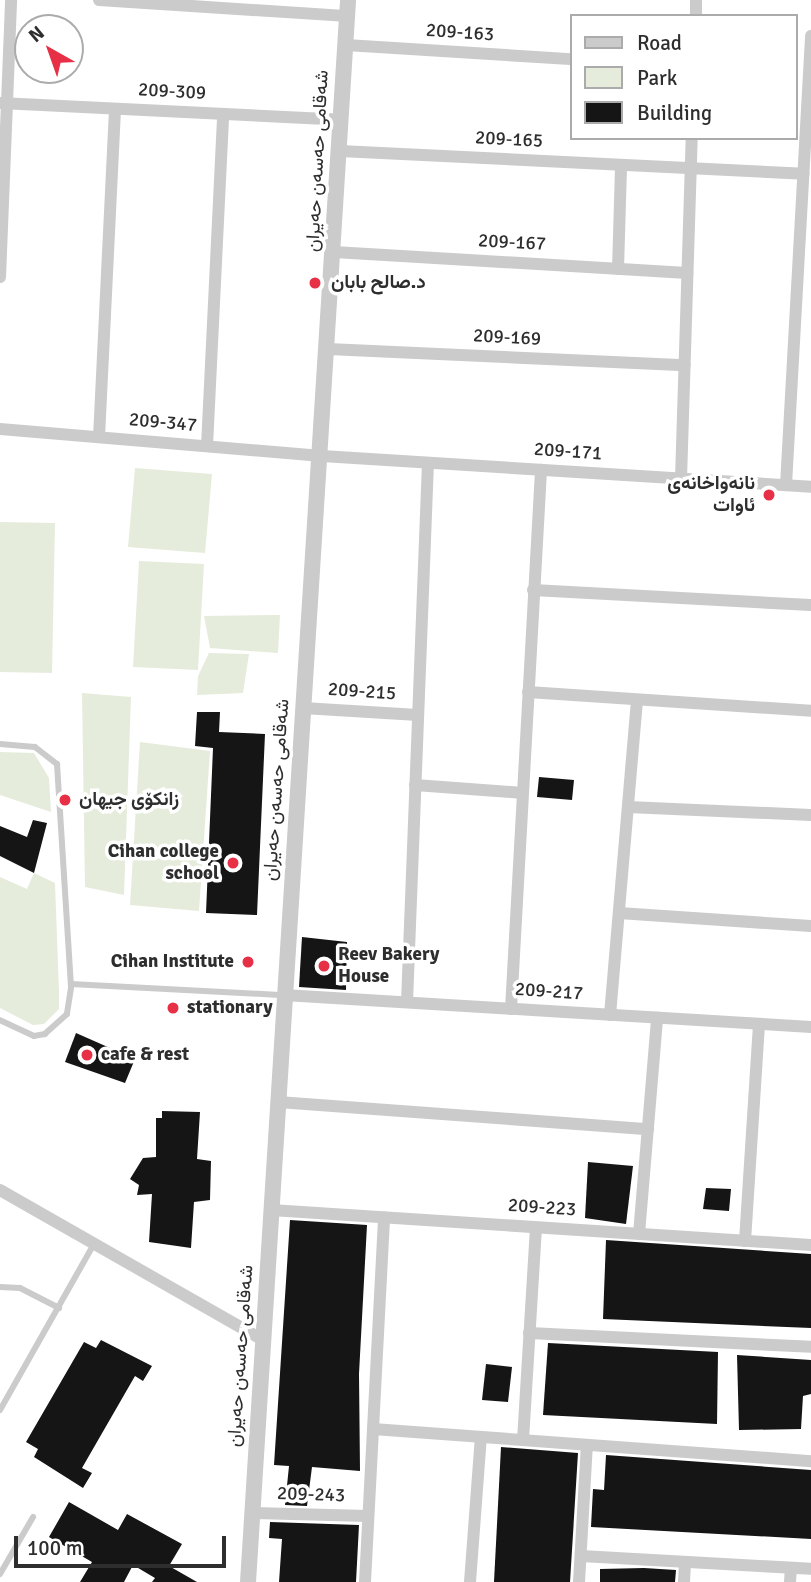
<!DOCTYPE html>
<html>
<head>
<meta charset="utf-8">
<style>
	body { margin:0 }
	#map { position:relative; width:811px; height:1582px; overflow:hidden; background:#fff; font-family:Signika,Vazirmatn,sans-serif }
	div>[style] { position:absolute }
	[style*='--x'] { left:calc(var(--x)*1px); top:calc(var(--y)*1px); width:calc(var(--w)*1px); rotate:calc(var(--a)*1deg) }
	.green>* { inset:0; background:#e5ecdc }
	.building>* { inset:0; background:#151515 }
	.service>* { height:6px; margin:-3px; padding:0 3px; transform-origin:3px; border-radius:3px; background:#cbcbcb }
	.minor>* { height:12px; margin:-6px; padding:0 6px; transform-origin:6px; border-radius:6px; background:#cbcbcb }
	.tertiary>* { height:16px; margin:-8px; padding:0 8px; transform-origin:8px; border-radius:8px; background:#cbcbcb }
	.dots>* { width:19px; height:19px; translate:-50% -50%; box-sizing:border-box; border:4px solid #fff; border-radius:50% }
	span { translate:-50% -50%; white-space:nowrap; text-align:center; line-height:1.15; -webkit-text-stroke:7px #fff; paint-order:stroke }
	.street-label { font-size:19px; color:#2e2e2e }
	.poi-label { font-size:19px; color:#2e2e2e; font-weight:700 }
	.left { translate:0 -50%; text-align:left }
	.right { translate:-100% -50%; text-align:right }
	.legend { position:absolute; left:570px; top:14px; width:228px; height:126px; box-sizing:border-box; background:#fff; border:2px solid #ababab; margin:0; padding:9px 12px; list-style:none; font-size:21px; color:#2e2e2e }
	.legend li { display:flex; align-items:center; gap:14px; height:35px }
	.legend b { width:35px; border:2px solid #ababab }
	.north { position:absolute; left:14px; top:14px; width:70px; height:70px; box-sizing:border-box; background:#fff; border:2px solid #ababab; border-radius:50%; rotate:320deg; font-size:19px; font-weight:700; line-height:28px; text-align:center; color:#2e2e2e }
	.north::after { content:''; display:block; margin:auto; width:24px; height:32px; background:#e72f45; clip-path:polygon(50% 0,100% 100%,50% 72%,0 100%) }
	.scale { position:absolute; left:14px; top:1536px; width:212px; height:32px; box-sizing:border-box; border:4px solid #2e2e2e; border-top:0; padding-left:9px; font-size:21px; line-height:24px; white-space:nowrap; color:#2e2e2e; -webkit-text-stroke:5px #fff; paint-order:stroke }
</style>
</head>
<body>
<div id="map">
	<div class="green">
		<div style="clip-path:polygon(135px 468px,212px 474px,205px 553px,128px 547px)"></div>
		<div style="clip-path:polygon(0 522px,55px 523px,52px 673px,0 672px)"></div>
		<div style="clip-path:polygon(139px 561px,204px 564px,198px 670px,133px 667px)"></div>
		<div style="clip-path:polygon(280px 615px,278px 653px,210px 648px,204px 616px)"></div>
		<div style="clip-path:polygon(209px 653px,249px 654px,243px 693px,197px 695px,198px 676px)"></div>
		<div style="clip-path:polygon(82px 693px,131px 697px,124px 895px,85px 887px)"></div>
		<div style="clip-path:polygon(140px 742px,210px 751px,199px 911px,130px 905px)"></div>
		<div style="clip-path:polygon(0 752px,34px 753px,49px 778px,51px 812px,0 795px)"></div>
		<div style="clip-path:polygon(34px 873px,55px 883px,59px 992px,59px 1009px,44px 1024px,33px 1025px,0 1008px,0 877px,27px 889px)"></div>
	</div>
	<div class="building">
		<div style="clip-path:polygon(197px 712px,220px 712px,219px 732px,265px 734px,257px 915px,206px 913px,213px 748px,195px 746px)"></div>
		<div style="clip-path:polygon(539px 777px,574px 780px,572px 800px,537px 797px)"></div>
		<div style="clip-path:polygon(33px 820px,47px 823px,34px 873px,0 856px,0 826px,27px 837px)"></div>
		<div style="clip-path:polygon(302px 937px,347px 942px,346px 990px,299px 987px)"></div>
		<div style="clip-path:polygon(76px 1033px,135px 1059px,125px 1083px,65px 1062px)"></div>
		<div style="clip-path:polygon(162px 1111px,200px 1112px,197px 1159px,211px 1161px,210px 1200px,194px 1202px,191px 1248px,149px 1242px,152px 1194px,137px 1195px,139px 1185px,130px 1179px,143px 1158px,156px 1157px,156px 1118px,162px 1118px)"></div>
		<div style="clip-path:polygon(588px 1162px,633px 1166px,626px 1224px,585px 1218px)"></div>
		<div style="clip-path:polygon(706px 1188px,731px 1189px,729px 1211px,703px 1209px)"></div>
		<div style="clip-path:polygon(290px 1220px,367px 1225px,359px 1374px,360px 1471px,312px 1467px,307px 1506px,285px 1505px,289px 1466px,274px 1465px)"></div>
		<div style="clip-path:polygon(606px 1240px,811px 1254px,811px 1328px,603px 1319px)"></div>
		<div style="clip-path:polygon(101px 1340px,152px 1366px,143px 1381px,135px 1376px,82px 1468px,92px 1473px,83px 1488px,34px 1457px,38px 1449px,26px 1442px,84px 1342px,96px 1348px)"></div>
		<div style="clip-path:polygon(548px 1343px,718px 1352px,717px 1424px,543px 1415px)"></div>
		<div style="clip-path:polygon(737px 1355px,811px 1360px,811px 1394px,803px 1396px,801px 1429px,739px 1430px)"></div>
		<div style="clip-path:polygon(486px 1364px,512px 1367px,508px 1402px,482px 1400px)"></div>
		<div style="clip-path:polygon(501px 1447px,578px 1453px,570px 1582px,494px 1582px)"></div>
		<div style="clip-path:polygon(606px 1455px,811px 1470px,811px 1539px,591px 1527px,593px 1489px,604px 1490px)"></div>
		<div style="clip-path:polygon(69px 1502px,118px 1530px,127px 1514px,182px 1544px,169px 1566px,197px 1582px,152px 1582px,155px 1578px,133px 1565px,124px 1582px,80px 1582px,92px 1562px,49px 1537px)"></div>
		<div style="clip-path:polygon(270px 1522px,359px 1525px,356px 1582px,279px 1582px,282px 1539px,269px 1538px)"></div>
		<div style="clip-path:polygon(644px 1568px,676px 1570px,675px 1582px,600px 1582px,600px 1569px)"></div>
	</div>
	<div class="service">
		<div style="--x:0;--y:744;--w:35;--a:5"></div>
		<div style="--x:35;--y:747;--w:28;--a:38"></div>
		<div style="--x:57;--y:764;--w:224;--a:86.4"></div>
		<div style="--x:71;--y:988;--w:26;--a:99"></div>
		<div style="--x:67;--y:1014;--w:30;--a:138"></div>
		<div style="--x:45;--y:1034;--w:11;--a:170"></div>
		<div style="--x:34;--y:1036;--w:38;--a:-155"></div>
		<div style="--x:71;--y:984;--w:213;--a:3"></div>
		<div style="--x:0;--y:1287;--w:20;--a:3"></div>
		<div style="--x:20;--y:1288;--w:44;--a:27.1"></div>
		<div style="--x:0;--y:1410;--w:191;--a:-60.5"></div>
		<div style="--x:0;--y:1574;--w:66;--a:-59.9"></div>
	</div>
	<div class="minor">
		<div style="--x:99;--y:0;--w:250;--a:3.7"></div>
		<div style="--x:696;--y:16;--w:16;--a:-90"></div>
		<div style="--x:346;--y:45;--w:225;--a:3.6"></div>
		<div style="--x:0;--y:103;--w:342;--a:2.8"></div>
		<div style="--x:340;--y:151;--w:464;--a:2.8"></div>
		<div style="--x:334;--y:252;--w:354;--a:3.4"></div>
		<div style="--x:618;--y:269;--w:104;--a:-88.3"></div>
		<div style="--x:0;--y:277;--w:277;--a:-87.7"></div>
		<div style="--x:328;--y:349;--w:357;--a:2.6"></div>
		<div style="--x:0;--y:429;--w:323;--a:4.8"></div>
		<div style="--x:322;--y:456;--w:490;--a:3.6"></div>
		<div style="--x:99;--y:437;--w:328;--a:-87.2"></div>
		<div style="--x:207;--y:446;--w:332;--a:-87.2"></div>
		<div style="--x:681;--y:479;--w:341;--a:-88.2"></div>
		<div style="--x:786;--y:485;--w:450;--a:-86.8"></div>
		<div style="--x:533;--y:590;--w:278;--a:3.1"></div>
		<div style="--x:528;--y:692;--w:284;--a:3.8"></div>
		<div style="--x:303;--y:708;--w:115;--a:3.5"></div>
		<div style="--x:415;--y:785;--w:108;--a:4.2"></div>
		<div style="--x:628;--y:807;--w:183;--a:2.5"></div>
		<div style="--x:619;--y:913;--w:192;--a:3.9"></div>
		<div style="--x:284;--y:995;--w:528;--a:3.47"></div>
		<div style="--x:407;--y:1002;--w:539;--a:-87.77"></div>
		<div style="--x:511;--y:1009;--w:540;--a:-86.81"></div>
		<div style="--x:610;--y:1015;--w:315;--a:-85.1"></div>
		<div style="--x:278;--y:1102;--w:371;--a:4.2"></div>
		<div style="--x:0;--y:1190;--w:303;--a:29.7"></div>
		<div style="--x:271;--y:1210;--w:541;--a:3.71"></div>
		<div style="--x:639;--y:1234;--w:217;--a:-85.2"></div>
		<div style="--x:745;--y:1241;--w:217;--a:-86.3"></div>
		<div style="--x:529;--y:1333;--w:282;--a:2.8"></div>
		<div style="--x:373;--y:1429;--w:439;--a:4.2"></div>
		<div style="--x:523;--y:1440;--w:213;--a:-86.5"></div>
		<div style="--x:252;--y:1513;--w:116;--a:1.5"></div>
		<div style="--x:581;--y:1556;--w:230;--a:3.2"></div>
		<div style="--x:365;--y:1582;--w:365;--a:-87"></div>
		<div style="--x:470;--y:1582;--w:145;--a:-85.7"></div>
		<div style="--x:579;--y:1582;--w:137;--a:-86.7"></div>
		<div style="--x:684;--y:1582;--w:20;--a:-87"></div>
		<div style="--x:790;--y:1582;--w:14;--a:-86"></div>
	</div>
	<div class="tertiary">
		<div style="--x:248;--y:1582;--w:1585;--a:-86.38"></div>
	</div>
	<div class="dots">
		<div style="left:315px;top:283px;background:#e72f45"></div>
		<div style="left:769px;top:495px;background:#e72f45"></div>
		<div style="left:65px;top:800px;background:#e72f45"></div>
		<div style="left:233px;top:863px;background:#e72f45"></div>
		<div style="left:248px;top:962px;background:#e72f45"></div>
		<div style="left:324px;top:966px;background:#e72f45"></div>
		<div style="left:173px;top:1008px;background:#e72f45"></div>
		<div style="left:87px;top:1055px;background:#e72f45"></div>
	</div>
	<div class="street-label">
		<span style="left:460px;top:33px;rotate:4deg">209-163</span>
		<span style="left:172px;top:92px;rotate:3deg">209-309</span>
		<span style="left:509px;top:140px;rotate:3deg">209-165</span>
		<span style="left:318px;top:161px;rotate:-87deg">شەقامی حەسەن حەیران</span>
		<span style="left:512px;top:243px;rotate:3deg">209-167</span>
		<span style="left:507px;top:338px;rotate:3deg">209-169</span>
		<span style="left:163px;top:423px;rotate:5deg">209-347</span>
		<span style="left:568px;top:452px;rotate:4deg">209-171</span>
		<span style="left:362px;top:692px;rotate:4deg">209-215</span>
		<span style="left:277px;top:790px;rotate:-86deg">شەقامی حەسەن حەیران</span>
		<span style="left:549px;top:992px;rotate:4deg">209-217</span>
		<span style="left:542px;top:1208px;rotate:4deg">209-223</span>
		<span style="left:241px;top:1356px;rotate:-86deg">شەقامی حەسەن حەیران</span>
		<span style="left:311px;top:1495px;rotate:2deg">209-243</span>
	</div>
	<div class="poi-label">
		<span class="left" style="left:331px;top:283px">د.صالح بابان</span>
		<span class="right" style="left:755px;top:495px">نانەواخانەی<br>ئاوات</span>
		<span class="left" style="left:79px;top:800px">زانکۆی جیھان</span>
		<span class="right" style="left:219px;top:863px">Cihan college<br>school</span>
		<span class="left" style="left:338px;top:966px">Reev Bakery<br>House</span>
		<span class="right" style="left:234px;top:962px">Cihan Institute</span>
		<span class="left" style="left:187px;top:1008px">stationary</span>
		<span class="left" style="left:101px;top:1055px">cafe &amp; rest</span>
	</div>
	<ul class="legend">
	<li><b style="height:9px;background:#cbcbcb"></b>Road</li>
	<li><b style="height:19px;background:#e5ecdc"></b>Park</li>
	<li><b style="height:19px;background:#151515"></b>Building</li>
	</ul>
	<div class="north">N</div>
	<div class="scale">100 m</div>
</div>
</body>
</html>
